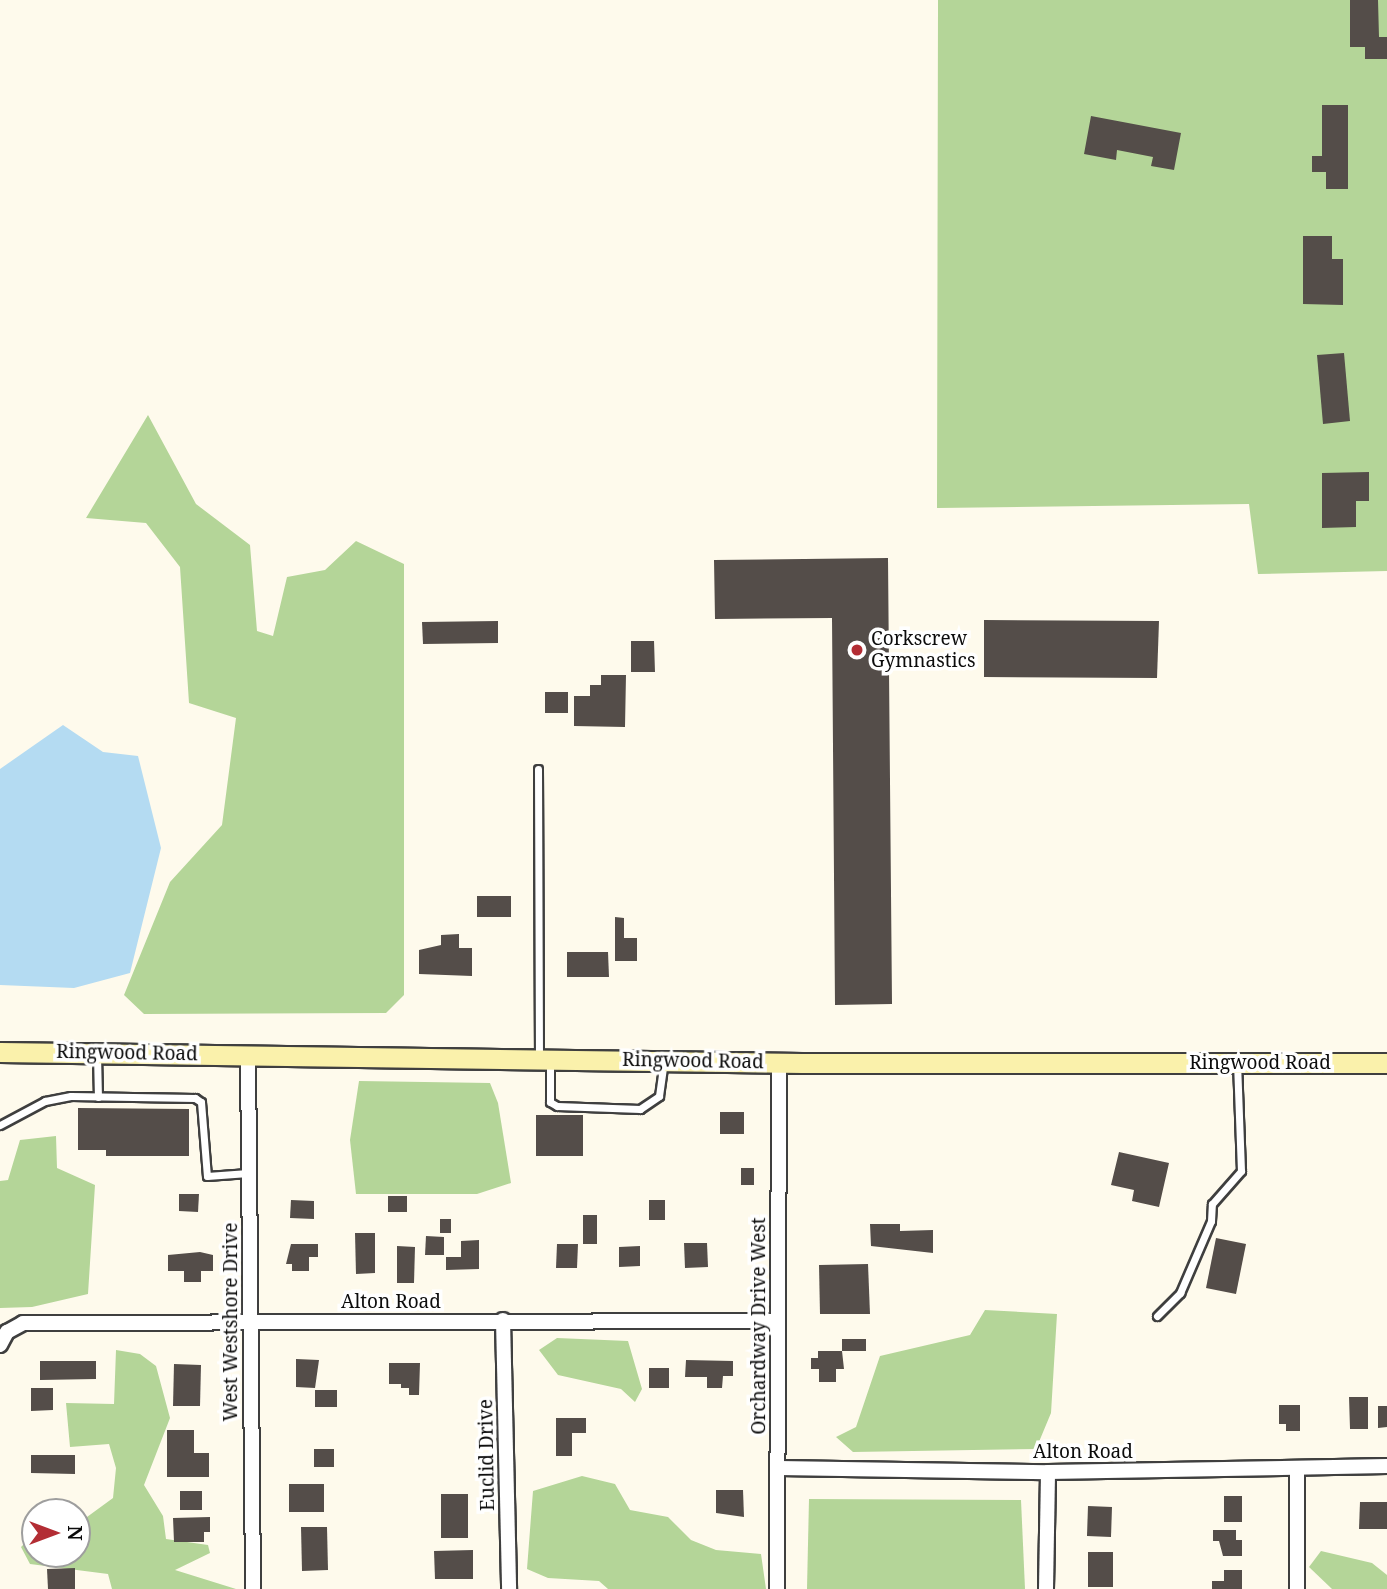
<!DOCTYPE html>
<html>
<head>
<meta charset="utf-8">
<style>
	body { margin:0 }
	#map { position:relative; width:1387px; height:1589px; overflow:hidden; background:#fefaec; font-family:"Noto Serif",serif }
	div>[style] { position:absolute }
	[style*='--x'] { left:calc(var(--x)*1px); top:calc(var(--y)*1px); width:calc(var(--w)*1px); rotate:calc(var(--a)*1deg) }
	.forest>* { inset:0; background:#b4d598 }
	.water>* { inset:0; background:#b4dbf2 }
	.building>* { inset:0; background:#544d49 }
	.roads { filter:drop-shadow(2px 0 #3f3f3f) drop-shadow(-2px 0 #3f3f3f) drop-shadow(0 2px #3f3f3f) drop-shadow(0 -2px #3f3f3f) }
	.lane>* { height:7px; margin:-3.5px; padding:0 3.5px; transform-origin:3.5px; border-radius:3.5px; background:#fff }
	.street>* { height:14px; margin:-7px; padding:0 7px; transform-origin:7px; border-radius:7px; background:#fff }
	.secondary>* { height:19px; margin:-9.5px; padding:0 9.5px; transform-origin:9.5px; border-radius:9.5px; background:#faf1ab }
	.dots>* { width:19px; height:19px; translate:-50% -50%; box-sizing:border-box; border:4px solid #fff; border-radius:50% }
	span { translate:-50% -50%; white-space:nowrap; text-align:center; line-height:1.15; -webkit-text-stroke:7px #fff; paint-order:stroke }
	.poi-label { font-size:19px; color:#0c0c0c }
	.left { translate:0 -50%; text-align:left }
	.street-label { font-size:19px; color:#0c0c0c }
	.north { position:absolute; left:21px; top:1498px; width:70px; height:70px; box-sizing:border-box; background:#fff; border:2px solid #9e9e9e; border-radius:50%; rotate:90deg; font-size:19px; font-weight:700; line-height:28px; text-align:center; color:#0c0c0c }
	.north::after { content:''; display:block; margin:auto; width:24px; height:32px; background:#b32d34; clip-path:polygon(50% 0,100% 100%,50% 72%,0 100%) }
</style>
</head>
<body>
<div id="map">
	<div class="forest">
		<div style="clip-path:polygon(938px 0,1387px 0,1387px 571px,1258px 574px,1249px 504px,937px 508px)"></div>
		<div style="clip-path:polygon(148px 415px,196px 504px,250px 545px,257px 631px,273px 636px,287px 577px,325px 570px,356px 541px,404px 564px,404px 995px,386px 1013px,144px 1014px,124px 995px,170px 882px,222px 825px,236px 718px,189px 703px,180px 567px,146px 523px,86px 518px)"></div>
		<div style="clip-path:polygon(359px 1081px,490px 1083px,498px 1103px,511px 1183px,477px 1194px,356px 1194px,350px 1140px)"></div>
		<div style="clip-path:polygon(56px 1136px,57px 1168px,95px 1185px,88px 1294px,32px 1307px,0 1308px,0 1181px,8px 1180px,20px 1140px)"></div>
		<div style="clip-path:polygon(985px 1310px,1057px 1314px,1051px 1413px,1036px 1449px,853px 1452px,836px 1437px,856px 1427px,880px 1356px,970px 1335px)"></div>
		<div style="clip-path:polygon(557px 1338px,628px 1341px,642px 1389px,635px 1402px,621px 1389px,558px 1375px,539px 1350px)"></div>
		<div style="clip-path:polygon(116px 1350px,140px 1354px,156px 1366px,170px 1418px,144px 1485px,163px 1516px,166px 1539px,208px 1545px,210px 1553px,175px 1570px,236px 1589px,112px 1589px,108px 1574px,30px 1564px,21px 1547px,35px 1533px,35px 1554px,77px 1554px,77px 1532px,86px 1532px,87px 1517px,113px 1498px,116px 1468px,109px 1444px,70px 1447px,66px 1403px,114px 1404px)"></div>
		<div style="clip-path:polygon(582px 1476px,615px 1484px,630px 1510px,668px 1517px,691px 1540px,716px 1550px,761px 1554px,766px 1589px,608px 1589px,599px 1581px,548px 1578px,527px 1569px,533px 1491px)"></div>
		<div style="clip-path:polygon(809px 1499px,1021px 1500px,1025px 1589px,807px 1589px)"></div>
		<div style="clip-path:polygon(1321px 1551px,1372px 1563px,1387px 1575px,1387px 1589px,1332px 1589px,1309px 1567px)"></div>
	</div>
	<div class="water">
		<div style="clip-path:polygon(63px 725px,103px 752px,138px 756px,161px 848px,130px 973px,74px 988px,0 985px,0 769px)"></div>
	</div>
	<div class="building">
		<div style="clip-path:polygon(1350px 0,1378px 0,1379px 37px,1387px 37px,1387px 59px,1365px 59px,1365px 47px,1350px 47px)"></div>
		<div style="clip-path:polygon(1322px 105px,1348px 105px,1348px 189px,1326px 189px,1326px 172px,1312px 172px,1312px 156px,1322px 156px)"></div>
		<div style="clip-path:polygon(1091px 116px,1181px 133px,1174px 170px,1151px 166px,1153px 157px,1117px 150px,1116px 160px,1084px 154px)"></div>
		<div style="clip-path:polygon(1303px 236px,1332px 236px,1332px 259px,1343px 259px,1343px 305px,1303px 304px)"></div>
		<div style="clip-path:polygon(1344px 353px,1350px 421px,1323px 424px,1317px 355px)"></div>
		<div style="clip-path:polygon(1369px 472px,1369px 501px,1356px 501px,1356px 527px,1322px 528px,1322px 473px)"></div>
		<div style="clip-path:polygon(888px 558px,892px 1004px,835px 1005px,832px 618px,715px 619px,714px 560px)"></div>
		<div style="clip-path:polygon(984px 620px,1159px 621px,1157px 678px,984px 677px)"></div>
		<div style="clip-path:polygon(498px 621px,498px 643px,423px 644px,422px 622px)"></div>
		<div style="clip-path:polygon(631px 641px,654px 641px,655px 672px,631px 672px)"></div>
		<div style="clip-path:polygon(601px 675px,626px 675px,625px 727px,574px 726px,574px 696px,590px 696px,590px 685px,601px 685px)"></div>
		<div style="clip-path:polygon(545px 692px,568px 692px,568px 713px,545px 713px)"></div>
		<div style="clip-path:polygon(477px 896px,511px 896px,511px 917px,477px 917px)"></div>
		<div style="clip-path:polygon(615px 917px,624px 918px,624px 938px,637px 938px,637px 961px,615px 961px)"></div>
		<div style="clip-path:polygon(459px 934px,459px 948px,472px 948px,472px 976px,419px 974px,419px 950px,441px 945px,441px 935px)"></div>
		<div style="clip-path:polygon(567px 952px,608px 952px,609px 977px,567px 977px)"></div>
		<div style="clip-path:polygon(78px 1108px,189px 1109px,189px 1156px,106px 1156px,106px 1150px,78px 1150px)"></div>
		<div style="clip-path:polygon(720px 1112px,744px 1112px,744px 1134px,720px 1134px)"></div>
		<div style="clip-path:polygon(536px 1115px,583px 1115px,583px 1156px,536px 1156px)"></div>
		<div style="clip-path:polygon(1119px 1152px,1169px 1163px,1159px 1207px,1132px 1201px,1134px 1190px,1111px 1185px)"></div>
		<div style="clip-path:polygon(741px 1168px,754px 1168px,754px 1185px,741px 1185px)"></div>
		<div style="clip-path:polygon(179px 1194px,199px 1194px,198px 1212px,179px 1211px)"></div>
		<div style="clip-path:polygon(388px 1196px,407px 1196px,407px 1212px,388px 1212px)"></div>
		<div style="clip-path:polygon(291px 1200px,314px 1201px,314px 1219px,290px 1218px)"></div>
		<div style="clip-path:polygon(649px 1200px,665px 1200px,665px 1220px,649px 1220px)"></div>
		<div style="clip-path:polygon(583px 1215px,597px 1215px,597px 1244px,583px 1244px)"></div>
		<div style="clip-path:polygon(440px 1219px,451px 1219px,451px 1233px,440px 1233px)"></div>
		<div style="clip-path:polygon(870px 1224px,900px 1224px,900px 1231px,933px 1230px,933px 1253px,871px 1246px)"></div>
		<div style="clip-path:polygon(355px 1233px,375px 1233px,375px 1273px,356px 1274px)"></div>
		<div style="clip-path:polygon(426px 1236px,444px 1237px,444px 1255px,425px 1255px)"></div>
		<div style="clip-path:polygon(1216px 1238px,1246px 1244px,1236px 1294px,1206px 1288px)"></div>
		<div style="clip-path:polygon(479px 1240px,479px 1269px,446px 1270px,446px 1257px,461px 1257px,461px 1241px)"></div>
		<div style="clip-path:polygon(684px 1243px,707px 1243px,708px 1267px,685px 1268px)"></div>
		<div style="clip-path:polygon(291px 1244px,318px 1244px,318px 1257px,309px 1257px,309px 1271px,292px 1271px,292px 1264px,286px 1264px)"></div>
		<div style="clip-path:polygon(557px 1244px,578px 1244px,577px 1268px,556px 1268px)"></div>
		<div style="clip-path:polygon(397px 1246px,415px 1247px,414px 1283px,397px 1283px)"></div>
		<div style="clip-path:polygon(640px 1246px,640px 1266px,619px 1267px,619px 1247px)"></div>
		<div style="clip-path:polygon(200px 1252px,213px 1255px,213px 1271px,201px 1271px,201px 1282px,184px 1282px,184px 1271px,168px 1271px,168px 1255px)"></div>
		<div style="clip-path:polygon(868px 1264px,870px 1314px,820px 1314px,819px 1265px)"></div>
		<div style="clip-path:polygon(842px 1339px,866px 1339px,866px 1351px,842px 1351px,844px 1369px,836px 1369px,836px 1382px,819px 1382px,819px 1369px,811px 1369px,811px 1358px,818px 1358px,818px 1351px,842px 1351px)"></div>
		<div style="clip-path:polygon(296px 1359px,319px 1360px,315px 1388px,296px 1387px)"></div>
		<div style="clip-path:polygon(686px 1360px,733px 1361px,733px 1376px,723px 1376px,722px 1388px,707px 1388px,707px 1377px,685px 1377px)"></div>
		<div style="clip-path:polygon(40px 1361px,96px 1361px,96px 1379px,40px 1380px)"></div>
		<div style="clip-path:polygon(389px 1363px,420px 1363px,419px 1395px,409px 1395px,409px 1388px,401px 1388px,401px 1384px,389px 1384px)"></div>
		<div style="clip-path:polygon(174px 1364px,201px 1365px,200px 1406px,173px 1406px)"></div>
		<div style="clip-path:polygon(649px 1368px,669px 1368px,669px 1388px,649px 1388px)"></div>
		<div style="clip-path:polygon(31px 1388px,53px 1388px,53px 1410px,31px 1411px)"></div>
		<div style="clip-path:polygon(315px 1390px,337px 1390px,337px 1407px,315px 1407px)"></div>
		<div style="clip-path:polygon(1349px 1397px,1368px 1397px,1368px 1429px,1350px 1429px)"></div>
		<div style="clip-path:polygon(1279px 1405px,1300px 1405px,1300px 1431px,1286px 1431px,1286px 1424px,1279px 1424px)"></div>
		<div style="clip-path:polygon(1378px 1406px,1387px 1406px,1387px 1427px,1378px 1428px)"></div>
		<div style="clip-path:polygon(556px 1418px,586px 1418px,586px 1433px,572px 1433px,572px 1456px,556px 1456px)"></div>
		<div style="clip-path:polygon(167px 1430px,194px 1430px,194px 1453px,209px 1453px,209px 1477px,167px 1477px)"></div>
		<div style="clip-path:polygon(314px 1449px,334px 1449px,334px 1467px,314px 1467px)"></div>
		<div style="clip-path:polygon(31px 1455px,75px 1455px,75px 1474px,31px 1473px)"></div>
		<div style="clip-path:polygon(289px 1484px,324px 1484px,324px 1512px,289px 1512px)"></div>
		<div style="clip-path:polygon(716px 1490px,743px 1490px,744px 1517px,716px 1513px)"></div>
		<div style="clip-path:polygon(180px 1491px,202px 1491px,202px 1510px,180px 1510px)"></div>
		<div style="clip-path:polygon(441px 1494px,468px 1494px,468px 1538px,441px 1538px)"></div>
		<div style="clip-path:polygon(1224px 1496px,1242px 1496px,1242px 1522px,1224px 1522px)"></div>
		<div style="clip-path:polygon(1360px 1502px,1387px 1502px,1387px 1529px,1359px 1529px)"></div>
		<div style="clip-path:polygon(1088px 1506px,1112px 1507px,1111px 1537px,1087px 1536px)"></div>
		<div style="clip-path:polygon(210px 1517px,210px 1532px,204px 1532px,204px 1542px,174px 1542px,173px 1518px)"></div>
		<div style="clip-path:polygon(301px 1527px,327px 1527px,328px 1570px,302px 1571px)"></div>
		<div style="clip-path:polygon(1213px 1530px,1236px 1530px,1236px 1540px,1242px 1540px,1242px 1556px,1223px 1556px,1219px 1541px,1213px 1541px)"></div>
		<div style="clip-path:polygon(473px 1550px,473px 1579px,435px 1579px,434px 1551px)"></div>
		<div style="clip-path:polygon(1088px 1552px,1113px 1552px,1113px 1587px,1088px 1587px)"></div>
		<div style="clip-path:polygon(75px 1568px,75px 1589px,48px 1589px,47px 1569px)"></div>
		<div style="clip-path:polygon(1224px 1570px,1242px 1570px,1242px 1589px,1212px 1589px,1212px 1581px,1224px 1581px)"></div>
	</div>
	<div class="roads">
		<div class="lane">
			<div style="--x:538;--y:769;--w:289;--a:89.8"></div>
			<div style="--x:97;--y:1054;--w:43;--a:88.7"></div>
			<div style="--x:550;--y:1060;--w:42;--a:90"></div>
			<div style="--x:550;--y:1102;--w:8;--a:30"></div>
			<div style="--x:557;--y:1106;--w:83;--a:2.1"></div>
			<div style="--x:640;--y:1109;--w:23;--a:-34"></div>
			<div style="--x:659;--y:1096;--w:34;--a:-82"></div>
			<div style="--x:0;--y:1125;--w:51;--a:-28.1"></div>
			<div style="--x:45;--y:1101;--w:26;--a:-11"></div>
			<div style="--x:71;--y:1096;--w:124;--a:0.9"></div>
			<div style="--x:195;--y:1098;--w:7;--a:34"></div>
			<div style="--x:201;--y:1102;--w:74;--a:85.4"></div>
			<div style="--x:207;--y:1176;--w:41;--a:-4.2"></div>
			<div style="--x:1157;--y:1316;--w:33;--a:-45"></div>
			<div style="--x:1180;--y:1293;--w:78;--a:-66.7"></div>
			<div style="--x:1211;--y:1221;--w:17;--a:-87"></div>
			<div style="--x:1212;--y:1204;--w:44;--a:-48.7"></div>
			<div style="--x:1241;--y:1171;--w:107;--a:-92.1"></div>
		</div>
		<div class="street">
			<div style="--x:248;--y:1055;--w:534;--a:89.46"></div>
			<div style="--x:503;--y:1320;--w:269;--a:88.7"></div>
			<div style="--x:0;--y:1345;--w:15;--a:-62"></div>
			<div style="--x:7;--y:1332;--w:18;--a:-29"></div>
			<div style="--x:23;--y:1323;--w:754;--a:-0.15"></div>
			<div style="--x:779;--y:1468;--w:269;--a:0.9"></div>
			<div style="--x:1048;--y:1472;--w:339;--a:-1"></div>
			<div style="--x:1297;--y:1469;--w:120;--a:90"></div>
			<div style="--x:777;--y:1589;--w:527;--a:-89.78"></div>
			<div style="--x:1046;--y:1589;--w:117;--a:-89"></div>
		</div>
		<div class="secondary">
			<div style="--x:0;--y:1052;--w:802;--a:0.79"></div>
			<div style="--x:802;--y:1063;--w:585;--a:0"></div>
		</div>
	</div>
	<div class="dots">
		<div style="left:857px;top:650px;background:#b32d34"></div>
	</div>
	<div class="poi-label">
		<span class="left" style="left:871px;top:650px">Corkscrew<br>Gymnastics</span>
	</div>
	<div class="street-label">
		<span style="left:127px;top:1053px;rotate:1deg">Ringwood Road</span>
		<span style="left:693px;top:1061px;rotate:1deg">Ringwood Road</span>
		<span style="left:1260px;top:1063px">Ringwood Road</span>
		<span style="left:391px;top:1302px">Alton Road</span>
		<span style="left:231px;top:1322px;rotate:-90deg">West Westshore Drive</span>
		<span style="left:759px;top:1326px;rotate:-90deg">Orchardway Drive West</span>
		<span style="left:1083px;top:1452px">Alton Road</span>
		<span style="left:487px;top:1455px;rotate:-91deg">Euclid Drive</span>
	</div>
	<div class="north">N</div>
</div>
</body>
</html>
